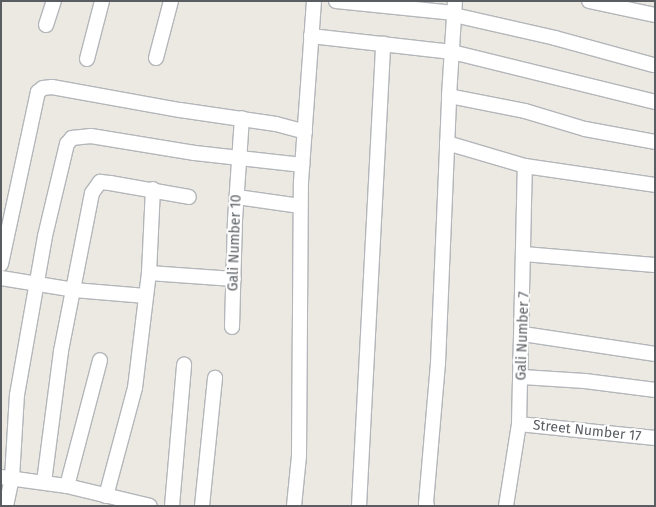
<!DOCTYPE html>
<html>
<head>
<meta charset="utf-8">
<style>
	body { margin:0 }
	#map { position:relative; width:656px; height:507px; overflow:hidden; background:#ebe9e1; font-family:"Fira Sans",sans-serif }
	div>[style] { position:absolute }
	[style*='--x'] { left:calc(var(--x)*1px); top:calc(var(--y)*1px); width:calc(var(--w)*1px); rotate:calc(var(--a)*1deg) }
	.roads { filter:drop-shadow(1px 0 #b3b6ba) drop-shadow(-1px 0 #b3b6ba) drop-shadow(0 1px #b3b6ba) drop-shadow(0 -1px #b3b6ba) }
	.street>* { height:14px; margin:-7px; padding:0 7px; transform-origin:7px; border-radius:7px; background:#fff }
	span { translate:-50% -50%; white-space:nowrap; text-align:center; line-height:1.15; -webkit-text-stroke:4px #fff; paint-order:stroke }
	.street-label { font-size:14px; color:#595d61 }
	.frame { position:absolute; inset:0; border:2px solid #595d61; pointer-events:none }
</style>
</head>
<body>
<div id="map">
	<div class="roads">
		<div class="street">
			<div style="--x:336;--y:1;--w:119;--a:5.8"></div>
			<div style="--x:589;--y:1;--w:67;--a:12"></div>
			<div style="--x:454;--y:15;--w:104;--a:12.8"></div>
			<div style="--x:555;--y:38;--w:102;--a:15.4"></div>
			<div style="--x:46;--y:25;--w:25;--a:-72"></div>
			<div style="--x:311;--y:36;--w:142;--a:6.5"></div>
			<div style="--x:452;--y:52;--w:209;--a:13.8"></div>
			<div style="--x:156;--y:58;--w:59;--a:-75.3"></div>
			<div style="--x:87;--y:59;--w:60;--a:-75.5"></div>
			<div style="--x:449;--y:96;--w:77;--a:11.2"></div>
			<div style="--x:525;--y:111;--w:63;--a:16.7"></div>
			<div style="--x:585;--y:129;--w:71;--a:10.5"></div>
			<div style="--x:447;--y:143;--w:81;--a:16.4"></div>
			<div style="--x:525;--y:166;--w:131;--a:8.3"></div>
			<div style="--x:237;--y:197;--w:64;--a:8.1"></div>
			<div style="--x:524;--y:254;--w:131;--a:4.8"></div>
			<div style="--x:1;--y:264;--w:176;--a:-77.9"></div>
			<div style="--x:38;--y:92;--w:6;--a:-39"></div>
			<div style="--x:43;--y:88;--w:9;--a:-6"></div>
			<div style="--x:52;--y:87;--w:130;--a:10.2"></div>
			<div style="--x:180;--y:110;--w:97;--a:8.3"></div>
			<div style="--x:276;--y:124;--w:30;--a:15"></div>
			<div style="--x:149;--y:273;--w:85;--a:4"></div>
			<div style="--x:1;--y:278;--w:74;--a:9.3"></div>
			<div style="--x:74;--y:290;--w:72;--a:4.8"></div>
			<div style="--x:232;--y:327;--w:107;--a:-88.4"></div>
			<div style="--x:235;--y:220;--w:102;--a:-86.1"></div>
			<div style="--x:523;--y:334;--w:134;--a:8.6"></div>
			<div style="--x:522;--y:377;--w:63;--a:3.6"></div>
			<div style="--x:585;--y:381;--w:71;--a:7.3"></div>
			<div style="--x:519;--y:424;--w:137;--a:5.9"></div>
			<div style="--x:1;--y:477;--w:67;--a:7.8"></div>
			<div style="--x:67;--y:486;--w:85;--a:13.5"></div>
			<div style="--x:44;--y:482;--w:132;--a:-82.6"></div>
			<div style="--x:61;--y:351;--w:161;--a:-78.9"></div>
			<div style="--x:92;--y:193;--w:14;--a:-54"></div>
			<div style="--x:100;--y:182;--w:10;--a:6"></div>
			<div style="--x:110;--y:183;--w:80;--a:10"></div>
			<div style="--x:67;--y:486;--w:130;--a:-75.3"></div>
			<div style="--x:106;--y:496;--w:112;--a:-75"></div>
			<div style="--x:135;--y:388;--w:116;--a:-83.1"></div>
			<div style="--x:149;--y:273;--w:84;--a:-87.3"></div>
			<div style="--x:6;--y:506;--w:29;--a:-78"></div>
			<div style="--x:12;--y:478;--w:83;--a:-86.6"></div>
			<div style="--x:17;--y:395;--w:161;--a:-80"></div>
			<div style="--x:45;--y:236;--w:95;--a:-76.6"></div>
			<div style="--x:67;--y:144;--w:8;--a:-50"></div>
			<div style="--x:72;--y:138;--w:19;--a:-6"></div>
			<div style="--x:91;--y:136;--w:105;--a:9.3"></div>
			<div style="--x:195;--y:153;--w:108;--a:6.4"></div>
			<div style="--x:172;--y:506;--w:142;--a:-85.1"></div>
			<div style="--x:202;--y:506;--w:129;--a:-84.2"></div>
			<div style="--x:294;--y:506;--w:50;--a:-84.3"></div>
			<div style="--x:299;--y:456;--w:274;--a:-89.6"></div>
			<div style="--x:301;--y:182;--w:181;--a:-85.9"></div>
			<div style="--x:359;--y:506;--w:463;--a:-87"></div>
			<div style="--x:427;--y:506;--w:3;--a:-108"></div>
			<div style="--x:426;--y:503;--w:141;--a:-85.1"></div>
			<div style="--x:438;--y:363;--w:267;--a:-87.6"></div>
			<div style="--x:449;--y:96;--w:95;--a:-86.4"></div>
			<div style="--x:506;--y:506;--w:83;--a:-81"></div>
			<div style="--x:519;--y:424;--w:258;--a:-88.7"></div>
		</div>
	</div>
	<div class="street-label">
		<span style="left:235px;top:243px;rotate:-88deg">Gali Number 10</span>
		<span style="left:523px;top:336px;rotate:-88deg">Gali Number 7</span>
		<span style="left:587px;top:431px;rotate:6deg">Street Number 17</span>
	</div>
	<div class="frame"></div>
</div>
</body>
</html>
